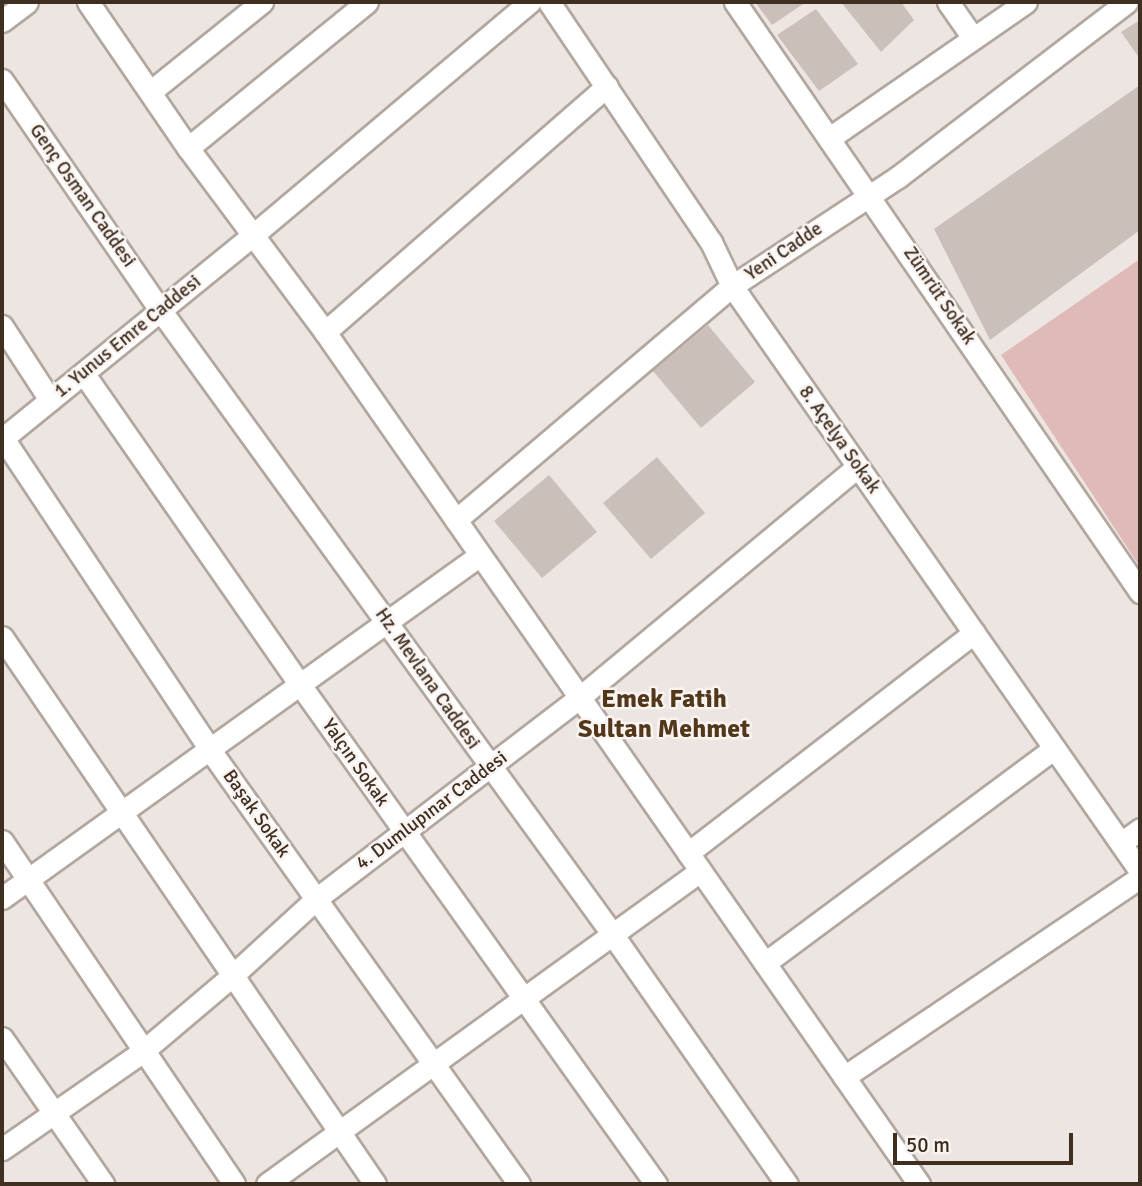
<!DOCTYPE html>
<html>
<head>
<meta charset="utf-8">
<style>
	body { margin:0 }
	#map { position:relative; width:1142px; height:1186px; overflow:hidden; background:#ede5e1; font-family:Signika,sans-serif }
	div>[style] { position:absolute }
	[style*='--x'] { left:calc(var(--x)*1px); top:calc(var(--y)*1px); width:calc(var(--w)*1px); rotate:calc(var(--a)*1deg) }
	.green>* { inset:0; background:#dfbab9 }
	.building>* { inset:0; background:#cbc0b9 }
	.roads { filter:drop-shadow(2px 0 #b2a79f) drop-shadow(-2px 0 #b2a79f) drop-shadow(0 2px #b2a79f) drop-shadow(0 -2px #b2a79f) }
	.minor>* { height:21px; margin:-10.5px; padding:0 10.5px; transform-origin:10.5px; border-radius:10.5px; background:#fff }
	.tertiary>* { height:21px; margin:-10.5px; padding:0 10.5px; transform-origin:10.5px; border-radius:10.5px; background:#fff }
	span { translate:-50% -50%; white-space:nowrap; text-align:center; line-height:1.15; -webkit-text-stroke:5px #f9f4f2; paint-order:stroke }
	.street-label { font-size:19px; color:#3f2f20 }
	.district-label { font-size:26px; color:#52371b; font-weight:700 }
	.frame { position:absolute; inset:0; border:4px solid #3f2f20; pointer-events:none }
	.scale { position:absolute; left:893px; top:1133px; width:180px; height:32px; box-sizing:border-box; border:4px solid #3f2f20; border-top:0; padding-left:9px; font-size:21px; line-height:24px; white-space:nowrap; color:#3f2f20; -webkit-text-stroke:5px #f9f4f2; paint-order:stroke }
</style>
</head>
<body>
<div id="map">
	<div class="green">
		<div style="clip-path:polygon(1140px 259px,1140px 567px,1001px 355px)"></div>
	</div>
	<div class="building">
		<div style="clip-path:polygon(755px 2px,806px 2px,772px 25px)"></div>
		<div style="clip-path:polygon(841px 2px,901px 2px,914px 20px,881px 52px)"></div>
		<div style="clip-path:polygon(816px 9px,858px 64px,819px 91px,777px 35px)"></div>
		<div style="clip-path:polygon(1140px 20px,1140px 59px,1121px 32px)"></div>
		<div style="clip-path:polygon(1140px 85px,1140px 230px,990px 340px,934px 229px)"></div>
		<div style="clip-path:polygon(708px 325px,755px 382px,701px 428px,653px 371px)"></div>
		<div style="clip-path:polygon(657px 457px,705px 513px,651px 559px,603px 503px)"></div>
		<div style="clip-path:polygon(549px 475px,597px 532px,542px 578px,494px 521px)"></div>
	</div>
	<div class="roads">
		<div class="minor">
			<div style="--x:549;--y:2;--w:290;--a:56"></div>
			<div style="--x:711;--y:242;--w:49;--a:64.5"></div>
			<div style="--x:732;--y:286;--w:713;--a:55.11"></div>
			<div style="--x:735;--y:2;--w:716;--a:55.53"></div>
			<div style="--x:948;--y:2;--w:44;--a:55.2"></div>
			<div style="--x:2;--y:21;--w:31;--a:-37"></div>
			<div style="--x:150;--y:92;--w:144;--a:-38.8"></div>
			<div style="--x:831;--y:137;--w:237;--a:-34.7"></div>
			<div style="--x:188;--y:148;--w:231;--a:-39.2"></div>
			<div style="--x:253;--y:235;--w:362;--a:-40.1"></div>
			<div style="--x:2;--y:326;--w:88;--a:57"></div>
			<div style="--x:325;--y:332;--w:374;--a:-41.1"></div>
			<div style="--x:84;--y:374;--w:380;--a:55.2"></div>
			<div style="--x:301;--y:686;--w:612;--a:54.52"></div>
			<div style="--x:3;--y:438;--w:374;--a:56.4"></div>
			<div style="--x:210;--y:750;--w:533;--a:54.55"></div>
			<div style="--x:2;--y:637;--w:662;--a:55.71"></div>
			<div style="--x:2;--y:841;--w:414;--a:55.9"></div>
			<div style="--x:1121;--y:843;--w:24;--a:-36"></div>
			<div style="--x:688;--y:853;--w:361;--a:-37.6"></div>
			<div style="--x:2;--y:898;--w:588;--a:-35.66"></div>
			<div style="--x:765;--y:963;--w:360;--a:-36.6"></div>
			<div style="--x:2;--y:1038;--w:178;--a:55.3"></div>
			<div style="--x:844;--y:1077;--w:357;--a:-34"></div>
			<div style="--x:267;--y:1184;--w:534;--a:-35.86"></div>
		</div>
		<div class="tertiary">
			<div style="--x:88;--y:2;--w:177;--a:55.6"></div>
			<div style="--x:188;--y:148;--w:229;--a:53.3"></div>
			<div style="--x:325;--y:332;--w:1039;--a:55.12"></div>
			<div style="--x:2;--y:80;--w:280;--a:55.5"></div>
			<div style="--x:161;--y:311;--w:771;--a:54.08"></div>
			<div style="--x:613;--y:935;--w:304;--a:55.1"></div>
			<div style="--x:2;--y:439;--w:323;--a:-39.1"></div>
			<div style="--x:456;--y:520;--w:362;--a:-40.3"></div>
			<div style="--x:732;--y:286;--w:199;--a:-33.3"></div>
			<div style="--x:898;--y:177;--w:288;--a:-37.4"></div>
			<div style="--x:2;--y:1149;--w:170;--a:-34.7"></div>
			<div style="--x:142;--y:1052;--w:118;--a:-40.2"></div>
			<div style="--x:232;--y:976;--w:114;--a:-42.5"></div>
			<div style="--x:316;--y:899;--w:332;--a:-37.4"></div>
			<div style="--x:580;--y:697;--w:360;--a:-39.7"></div>
		</div>
	</div>
	<div class="street-label">
		<span style="left:82px;top:196px;rotate:55deg">Genç Osman Caddesi</span>
		<span style="left:784px;top:252px;rotate:-34deg">Yeni Cadde</span>
		<span style="left:939px;top:296px;rotate:56deg">Zümrüt Sokak</span>
		<span style="left:128px;top:337px;rotate:-39deg">1. Yunus Emre Caddesi</span>
		<span style="left:839px;top:440px;rotate:55deg">8. Açelya Sokak</span>
		<span style="left:427px;top:679px;rotate:55deg">Hz. Mevlana Caddesi</span>
		<span style="left:355px;top:763px;rotate:55deg">Yalçın Sokak</span>
		<span style="left:432px;top:811px;rotate:-37deg">4. Dumlupınar Caddesi</span>
		<span style="left:256px;top:814px;rotate:55deg">Başak Sokak</span>
	</div>
	<div class="district-label">
		<span style="left:664px;top:715px">Emek Fatih<br>Sultan Mehmet</span>
	</div>
	<div class="frame"></div>
	<div class="scale">50 m</div>
</div>
</body>
</html>
